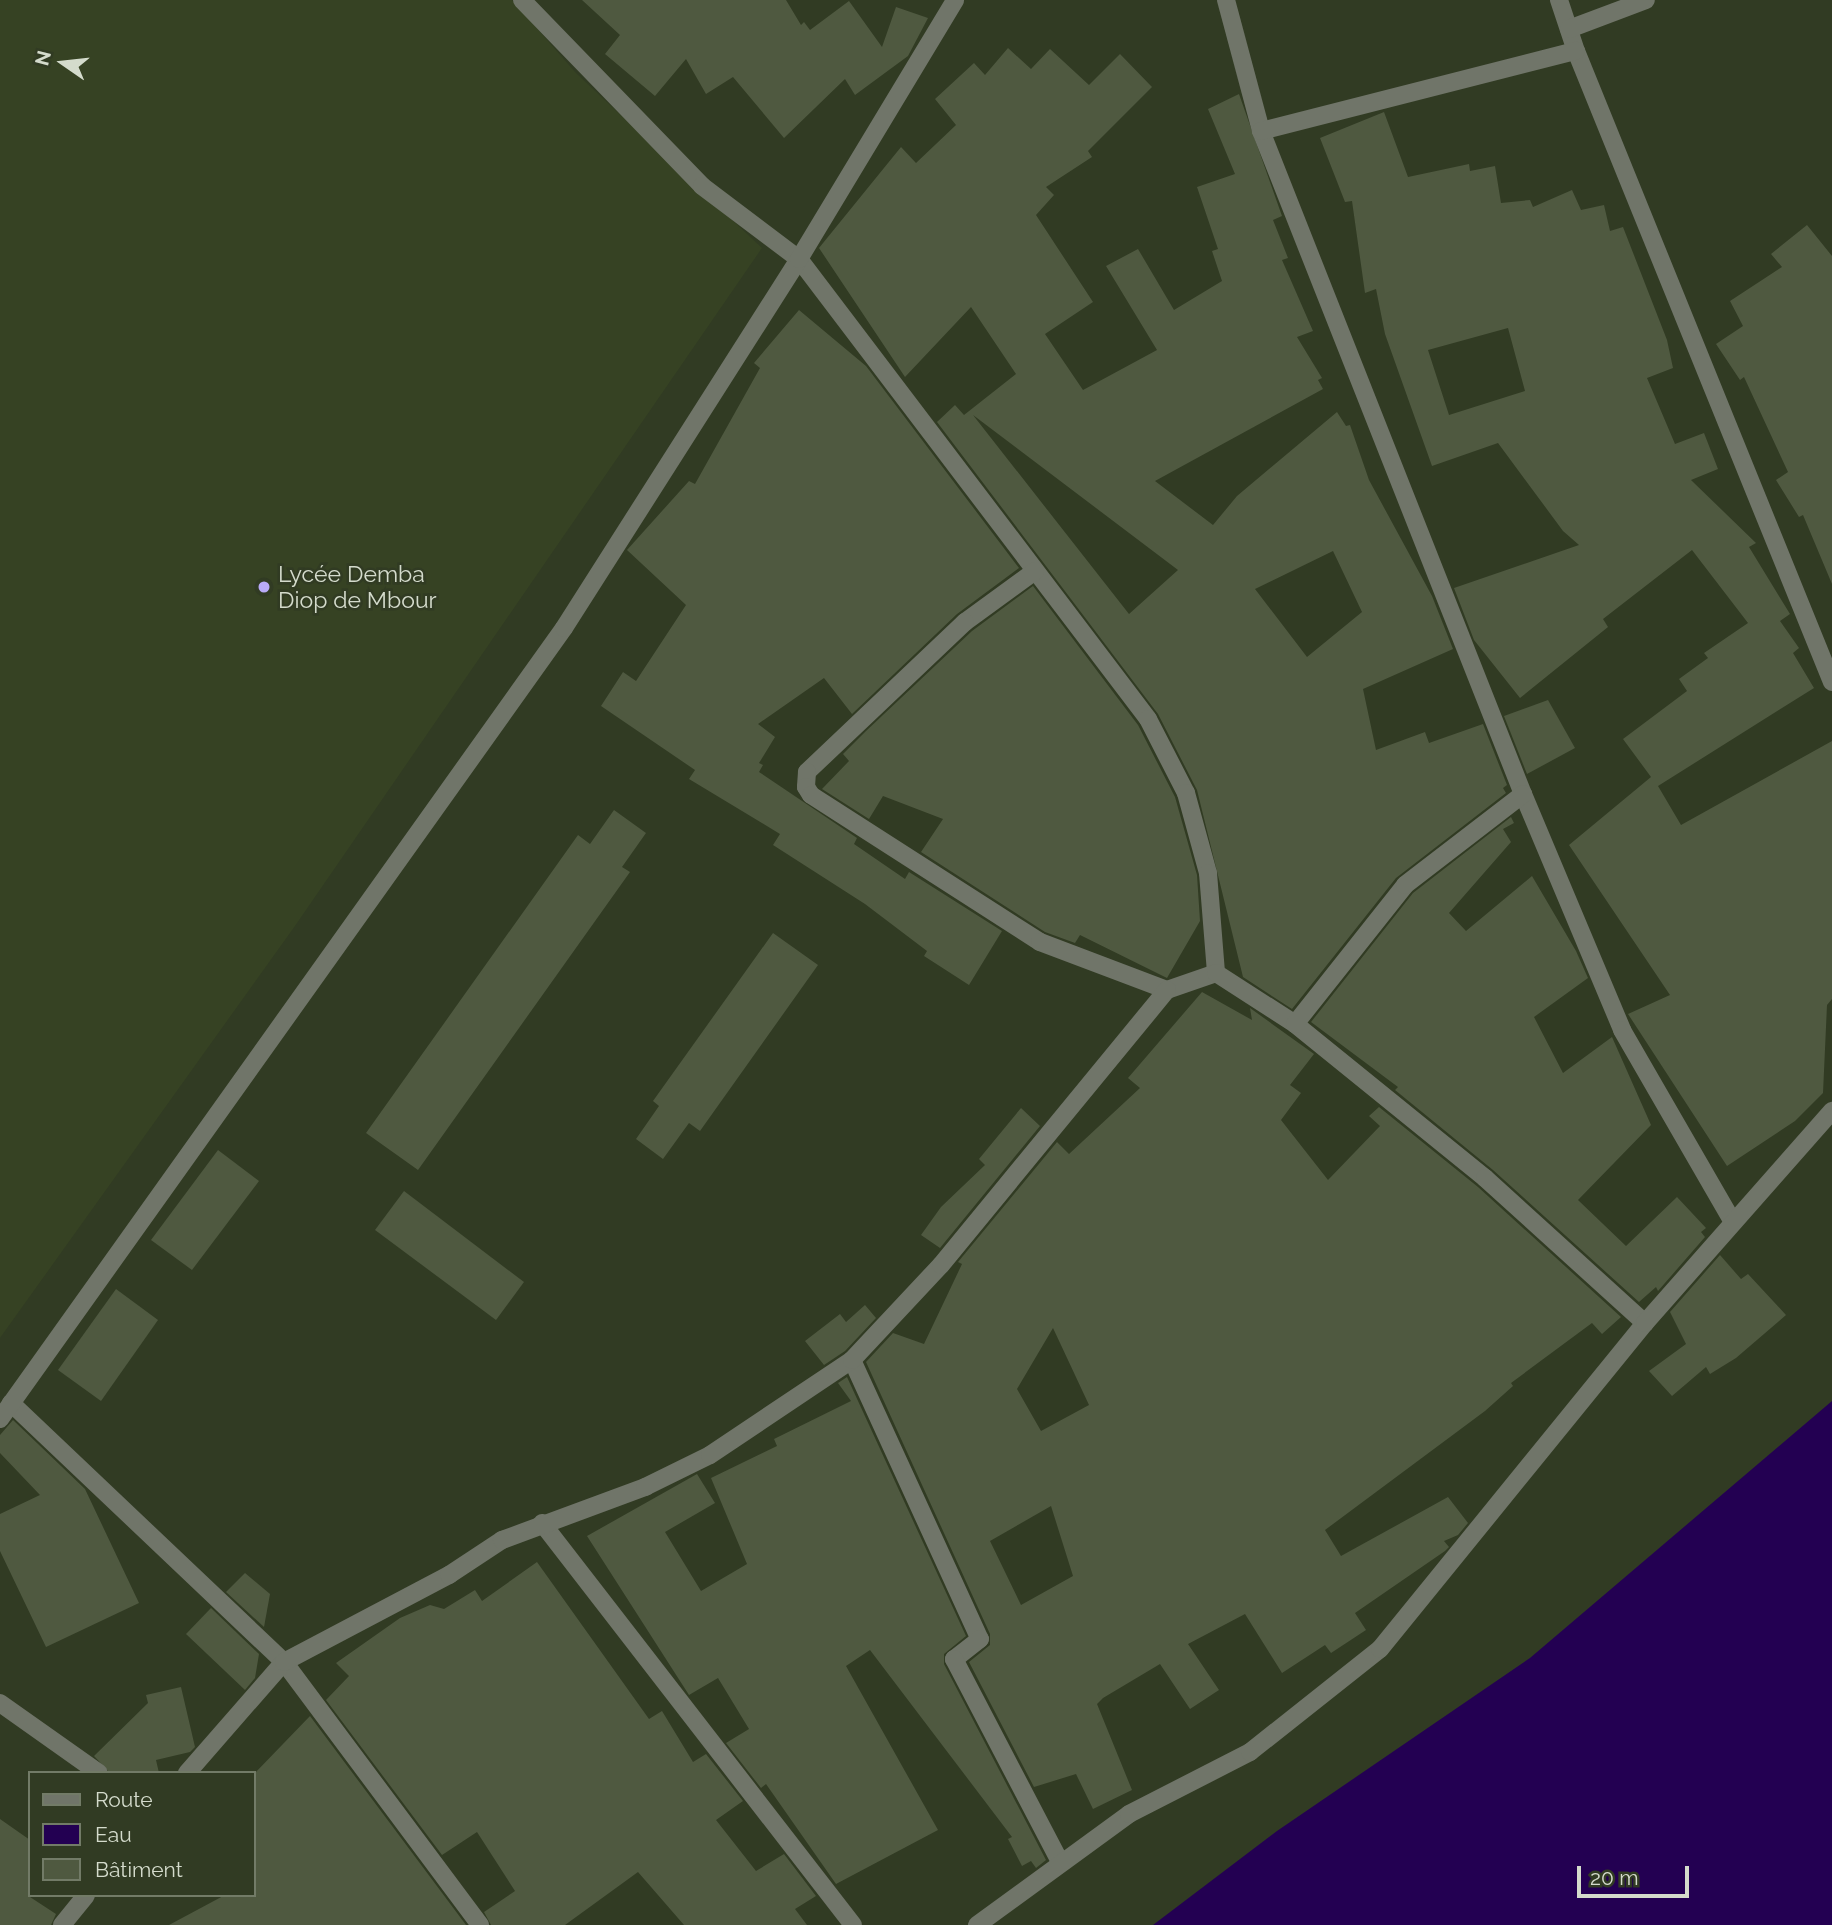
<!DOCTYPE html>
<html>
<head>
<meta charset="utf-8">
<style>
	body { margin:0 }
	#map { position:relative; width:1832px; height:1925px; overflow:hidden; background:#313b23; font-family:Raleway,sans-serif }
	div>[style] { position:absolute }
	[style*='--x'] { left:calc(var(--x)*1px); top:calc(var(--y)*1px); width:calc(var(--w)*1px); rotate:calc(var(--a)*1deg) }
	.built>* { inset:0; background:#364223 }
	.water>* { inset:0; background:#230052 }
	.building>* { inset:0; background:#4f5940 }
	.minor>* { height:18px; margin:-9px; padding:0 9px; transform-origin:9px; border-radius:9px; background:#707569 }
	.dots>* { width:19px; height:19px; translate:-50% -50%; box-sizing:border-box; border:4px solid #313b23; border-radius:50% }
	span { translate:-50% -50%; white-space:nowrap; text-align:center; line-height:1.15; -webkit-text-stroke:5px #313b23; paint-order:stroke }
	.poi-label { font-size:23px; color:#d4dbcc }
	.left { translate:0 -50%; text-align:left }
	.legend { position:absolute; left:28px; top:1771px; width:228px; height:126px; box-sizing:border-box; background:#313b23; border:2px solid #727b67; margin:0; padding:9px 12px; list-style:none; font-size:21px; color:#d4dbcc }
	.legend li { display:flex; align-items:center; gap:14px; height:35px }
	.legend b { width:35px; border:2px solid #727b67 }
	.north { position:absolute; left:28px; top:28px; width:70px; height:70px; -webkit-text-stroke:5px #313b23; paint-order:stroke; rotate:284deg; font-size:19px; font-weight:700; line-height:28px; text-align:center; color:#d4dbcc }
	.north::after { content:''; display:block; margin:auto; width:24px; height:32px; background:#d4dbcc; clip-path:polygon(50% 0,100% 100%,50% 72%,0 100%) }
	.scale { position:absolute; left:1577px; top:1866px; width:112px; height:32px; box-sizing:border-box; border:4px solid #d4dbcc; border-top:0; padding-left:9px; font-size:21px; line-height:24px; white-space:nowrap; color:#d4dbcc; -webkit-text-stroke:5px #313b23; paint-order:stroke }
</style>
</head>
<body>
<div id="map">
	<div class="built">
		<div style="clip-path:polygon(0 0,512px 0,576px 73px,762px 248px,295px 926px,0 1338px)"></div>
	</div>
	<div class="water">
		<div style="clip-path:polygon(1832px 1401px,1832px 1925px,1153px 1925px,1277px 1831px,1530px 1658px)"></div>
	</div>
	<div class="building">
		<div style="clip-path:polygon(582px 0,786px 0,801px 25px,804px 22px,810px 30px,849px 1px,882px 47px,896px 7px,928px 18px,908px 56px,855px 95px,845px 79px,784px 138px,733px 77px,706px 94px,686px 59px,655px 96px,605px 54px,620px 35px)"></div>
		<div style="clip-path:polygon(evenodd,1008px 48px,1031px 69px,1050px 49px,1089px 85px,1120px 54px,1152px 87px,1088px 151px,1092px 157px,1046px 187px,1054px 195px,1036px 215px,1093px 302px,1045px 334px,1083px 390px,1157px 350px,1106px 266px,1138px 249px,1174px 310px,1222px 281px,1212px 251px,1218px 249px,1197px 187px,1235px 174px,1208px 109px,1239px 94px,1282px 216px,1273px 220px,1288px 258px,1282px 260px,1313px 331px,1297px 337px,1322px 378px,1318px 380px,1323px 389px,1155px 481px,1213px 525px,1237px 496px,1337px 412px,1346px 426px,1350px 425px,1369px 480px,1432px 596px,1453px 649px,1363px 689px,1376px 750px,1425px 732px,1429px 743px,1483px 724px,1507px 785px,1503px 788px,1506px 793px,1396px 878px,1292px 1009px,1243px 977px,1197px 790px,1158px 714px,937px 422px,955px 405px,964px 415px,1016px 374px,971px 307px,905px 377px,819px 248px,901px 147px,916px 163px,956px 125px,935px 99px,974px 63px,985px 75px,1008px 48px,973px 415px,1178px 570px,1129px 614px,973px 415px,1008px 48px,1333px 551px,1362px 612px,1307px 657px,1255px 589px,1333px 551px)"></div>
		<div style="clip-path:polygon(evenodd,1384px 112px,1408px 177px,1469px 164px,1470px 171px,1495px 166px,1501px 203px,1530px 200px,1533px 207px,1572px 190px,1581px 210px,1604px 205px,1610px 231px,1623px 227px,1667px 340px,1673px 368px,1647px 378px,1675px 444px,1704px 433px,1718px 469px,1691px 480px,1756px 543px,1749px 547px,1790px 614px,1780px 621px,1799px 648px,1793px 653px,1814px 688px,1658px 786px,1681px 825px,1832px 741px,1832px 999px,1827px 1005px,1823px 1093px,1795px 1121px,1727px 1166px,1628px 1014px,1670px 995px,1569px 845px,1651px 777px,1623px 739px,1687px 691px,1679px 679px,1708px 658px,1704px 653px,1748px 623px,1692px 550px,1603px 619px,1608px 627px,1520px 698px,1474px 640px,1454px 588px,1579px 545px,1563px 531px,1498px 443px,1432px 466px,1385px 334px,1376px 289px,1365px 293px,1352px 201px,1345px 202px,1320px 138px,1384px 112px,1508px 328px,1525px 391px,1449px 415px,1428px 350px,1508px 328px)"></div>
		<div style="clip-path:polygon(1807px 225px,1832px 256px,1832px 584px,1803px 515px,1799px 517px,1776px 480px,1788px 472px,1744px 377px,1740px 380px,1716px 344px,1743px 326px,1730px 301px,1782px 267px,1771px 254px)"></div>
		<div style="clip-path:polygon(799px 310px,866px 366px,1019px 568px,957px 614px,852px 714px,824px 678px,758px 724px,775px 737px,759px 763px,763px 765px,759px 772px,857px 838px,854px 844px,905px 879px,909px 872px,1002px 931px,969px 985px,924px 956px,927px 951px,865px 904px,773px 845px,780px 834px,689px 779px,695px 770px,601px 706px,623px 672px,636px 681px,686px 605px,627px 550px,689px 481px,695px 484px,760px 368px,754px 363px)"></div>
		<div style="clip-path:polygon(1033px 586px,1138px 725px,1175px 797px,1197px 875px,1200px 921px,1167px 978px,1080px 935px,1075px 943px,1045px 932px,921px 852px,943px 819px,883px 796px,869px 819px,822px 789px,849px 761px,843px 754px,866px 731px,972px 631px)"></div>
		<div style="clip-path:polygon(1548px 700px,1575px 748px,1527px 774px,1504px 716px)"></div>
		<div style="clip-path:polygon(614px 810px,646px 833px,622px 867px,630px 872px,418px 1170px,366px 1133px,578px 835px,590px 844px)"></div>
		<div style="clip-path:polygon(1511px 817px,1514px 823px,1503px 829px,1511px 842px,1449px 913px,1466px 931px,1532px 876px,1576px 951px,1588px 978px,1534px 1017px,1563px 1073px,1612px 1037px,1651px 1125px,1578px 1200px,1626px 1246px,1677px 1197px,1706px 1228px,1701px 1232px,1705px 1237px,1658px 1291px,1656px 1287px,1639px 1302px,1493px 1170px,1395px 1090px,1398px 1087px,1311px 1022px,1413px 893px)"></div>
		<div style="clip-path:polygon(773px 933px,818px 965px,700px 1131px,689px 1123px,663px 1159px,636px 1139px,659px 1106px,653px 1101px)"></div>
		<div style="clip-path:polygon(evenodd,1202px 992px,1252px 1020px,1250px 1008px,1314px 1054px,1290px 1085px,1301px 1093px,1281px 1120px,1328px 1180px,1380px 1126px,1369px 1116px,1379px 1107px,1478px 1187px,1621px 1317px,1602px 1334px,1592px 1323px,1511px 1383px,1513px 1386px,1485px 1411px,1325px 1530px,1341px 1556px,1448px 1497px,1468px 1523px,1458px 1535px,1444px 1541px,1449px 1547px,1445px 1551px,1355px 1613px,1366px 1630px,1331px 1653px,1325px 1645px,1282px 1673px,1245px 1614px,1188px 1644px,1219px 1690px,1190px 1709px,1160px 1664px,1103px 1698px,1097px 1704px,1132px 1790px,1093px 1809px,1076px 1774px,1034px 1787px,969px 1662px,990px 1645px,990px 1634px,866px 1362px,893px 1333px,924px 1344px,962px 1264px,958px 1262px,1057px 1142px,1069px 1154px,1140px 1088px,1128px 1078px,1202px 992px,1053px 1328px,1089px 1405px,1041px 1431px,1017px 1389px,1053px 1328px,1202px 992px,1051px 1506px,1073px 1576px,1021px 1605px,990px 1541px,1051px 1506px)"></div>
		<div style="clip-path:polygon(1021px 1108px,1040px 1126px,940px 1248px,921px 1235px,941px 1207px,985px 1165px,979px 1159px)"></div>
		<div style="clip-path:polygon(218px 1150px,259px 1181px,192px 1270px,151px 1240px)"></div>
		<div style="clip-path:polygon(404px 1191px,524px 1282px,496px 1320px,375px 1230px)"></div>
		<div style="clip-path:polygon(1720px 1255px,1741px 1279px,1748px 1274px,1786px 1315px,1736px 1358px,1710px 1374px,1706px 1367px,1672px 1396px,1649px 1371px,1686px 1344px,1670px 1312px)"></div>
		<div style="clip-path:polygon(116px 1289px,158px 1320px,101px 1401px,58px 1370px)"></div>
		<div style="clip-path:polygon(865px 1305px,876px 1318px,845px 1351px,824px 1365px,805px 1341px,840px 1314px,846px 1322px)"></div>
		<div style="clip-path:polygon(847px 1377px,966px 1636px,944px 1654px,944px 1664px,1046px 1860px,1036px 1868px,1031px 1861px,1022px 1866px,1008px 1839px,1012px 1837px,870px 1650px,846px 1666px,938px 1830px,836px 1884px,766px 1784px,761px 1788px,726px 1743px,749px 1729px,718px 1678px,689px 1695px,587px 1536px,697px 1474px,715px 1503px,665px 1532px,701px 1591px,747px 1564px,711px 1478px,777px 1446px,774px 1439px,851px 1401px,838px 1383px)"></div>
		<div style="clip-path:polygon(13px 1420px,85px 1489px,139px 1603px,46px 1647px,0 1551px,0 1514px,40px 1495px,0 1453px,0 1435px)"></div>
		<div style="clip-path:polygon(537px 1562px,649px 1719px,662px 1711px,693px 1762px,706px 1754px,743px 1801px,716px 1820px,756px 1871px,784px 1854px,816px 1896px,795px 1909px,807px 1925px,684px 1925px,638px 1872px,565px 1925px,491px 1925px,484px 1912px,515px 1891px,477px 1832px,442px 1855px,326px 1700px,349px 1676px,336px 1663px,400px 1618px,430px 1605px,444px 1609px,475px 1590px,482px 1601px)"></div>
		<div style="clip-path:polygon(245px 1573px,270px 1594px,264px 1627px,226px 1592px)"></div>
		<div style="clip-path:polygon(211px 1608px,259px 1654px,255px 1678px,245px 1690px,186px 1634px)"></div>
		<div style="clip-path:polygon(181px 1687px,195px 1747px,190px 1752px,156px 1760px,159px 1773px,110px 1773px,94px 1756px,148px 1703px,146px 1695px)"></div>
		<div style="clip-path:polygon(310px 1716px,466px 1925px,169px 1925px,225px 1895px,254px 1895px,254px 1774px)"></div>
		<div style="clip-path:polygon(0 1819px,30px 1840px,30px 1897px,56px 1914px,51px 1925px,0 1925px)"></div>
	</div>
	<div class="minor">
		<div style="--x:522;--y:0;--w:259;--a:45.9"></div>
		<div style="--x:702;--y:186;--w:121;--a:37"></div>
		<div style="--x:799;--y:259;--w:577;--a:52.81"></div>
		<div style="--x:1148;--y:719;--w:83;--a:62.8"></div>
		<div style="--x:1186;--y:793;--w:83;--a:74.6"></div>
		<div style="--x:1208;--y:873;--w:100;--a:85.4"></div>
		<div style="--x:1226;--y:0;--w:136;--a:75"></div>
		<div style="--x:1261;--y:131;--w:713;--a:68.44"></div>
		<div style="--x:1523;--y:794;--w:256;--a:67.2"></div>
		<div style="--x:1622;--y:1030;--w:222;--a:60"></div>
		<div style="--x:1559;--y:0;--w:54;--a:71.6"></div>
		<div style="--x:1576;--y:51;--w:681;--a:67.92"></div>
		<div style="--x:1569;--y:29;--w:82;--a:-20.6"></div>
		<div style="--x:1261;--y:131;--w:325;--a:-14.3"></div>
		<div style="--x:1035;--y:571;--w:87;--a:143.9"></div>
		<div style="--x:965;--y:622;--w:218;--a:136.5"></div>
		<div style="--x:807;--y:772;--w:15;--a:94"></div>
		<div style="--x:806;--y:787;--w:9;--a:58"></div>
		<div style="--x:811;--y:795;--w:272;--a:32.7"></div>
		<div style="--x:1040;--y:942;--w:136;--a:20.7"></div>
		<div style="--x:1167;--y:990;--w:52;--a:-19.1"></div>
		<div style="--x:1216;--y:973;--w:94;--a:32.8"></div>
		<div style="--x:1295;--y:1024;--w:245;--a:39"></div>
		<div style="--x:1485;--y:1178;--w:216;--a:42.2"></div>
		<div style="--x:1295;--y:1024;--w:177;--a:-51.6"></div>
		<div style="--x:1405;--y:885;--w:149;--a:-37.6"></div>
		<div style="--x:852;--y:1360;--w:307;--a:65.4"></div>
		<div style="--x:980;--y:1639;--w:33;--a:142"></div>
		<div style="--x:954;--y:1659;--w:229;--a:62.4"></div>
		<div style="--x:11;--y:1403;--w:376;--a:43.5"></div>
		<div style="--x:284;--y:1662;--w:328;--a:53.3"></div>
		<div style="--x:0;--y:1419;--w:971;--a:-54.51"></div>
		<div style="--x:564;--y:628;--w:437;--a:-57.5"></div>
		<div style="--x:799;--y:259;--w:302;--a:-58.9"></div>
		<div style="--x:542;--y:1523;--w:508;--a:52.27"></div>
		<div style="--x:0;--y:1703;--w:121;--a:35.3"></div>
		<div style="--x:187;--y:1773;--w:147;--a:-48.9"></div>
		<div style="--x:284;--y:1662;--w:187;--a:-27.8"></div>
		<div style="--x:449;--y:1575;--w:64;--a:-33.4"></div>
		<div style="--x:502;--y:1540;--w:153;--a:-20.3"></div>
		<div style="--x:645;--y:1487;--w:72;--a:-26.2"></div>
		<div style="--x:710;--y:1455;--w:171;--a:-33.8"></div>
		<div style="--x:852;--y:1360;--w:130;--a:-46.9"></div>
		<div style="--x:941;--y:1265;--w:356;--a:-50.6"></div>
		<div style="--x:62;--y:1925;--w:38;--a:-51"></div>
		<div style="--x:977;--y:1925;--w:188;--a:-36.1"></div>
		<div style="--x:1129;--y:1814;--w:136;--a:-27.1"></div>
		<div style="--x:1250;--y:1752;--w:166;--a:-38.4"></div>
		<div style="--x:1380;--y:1649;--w:420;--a:-50.9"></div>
		<div style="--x:1645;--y:1323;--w:283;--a:-48.6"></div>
	</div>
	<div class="dots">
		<div style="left:264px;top:587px;background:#b9abf7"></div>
	</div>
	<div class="poi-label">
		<span class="left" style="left:278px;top:587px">Lycée Demba<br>Diop de Mbour</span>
	</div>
	<ul class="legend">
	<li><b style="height:9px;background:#707569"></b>Route</li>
	<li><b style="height:19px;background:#230052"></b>Eau</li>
	<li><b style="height:19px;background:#4f5940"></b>Bâtiment</li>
	</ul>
	<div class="north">N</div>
	<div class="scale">20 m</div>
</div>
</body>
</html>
